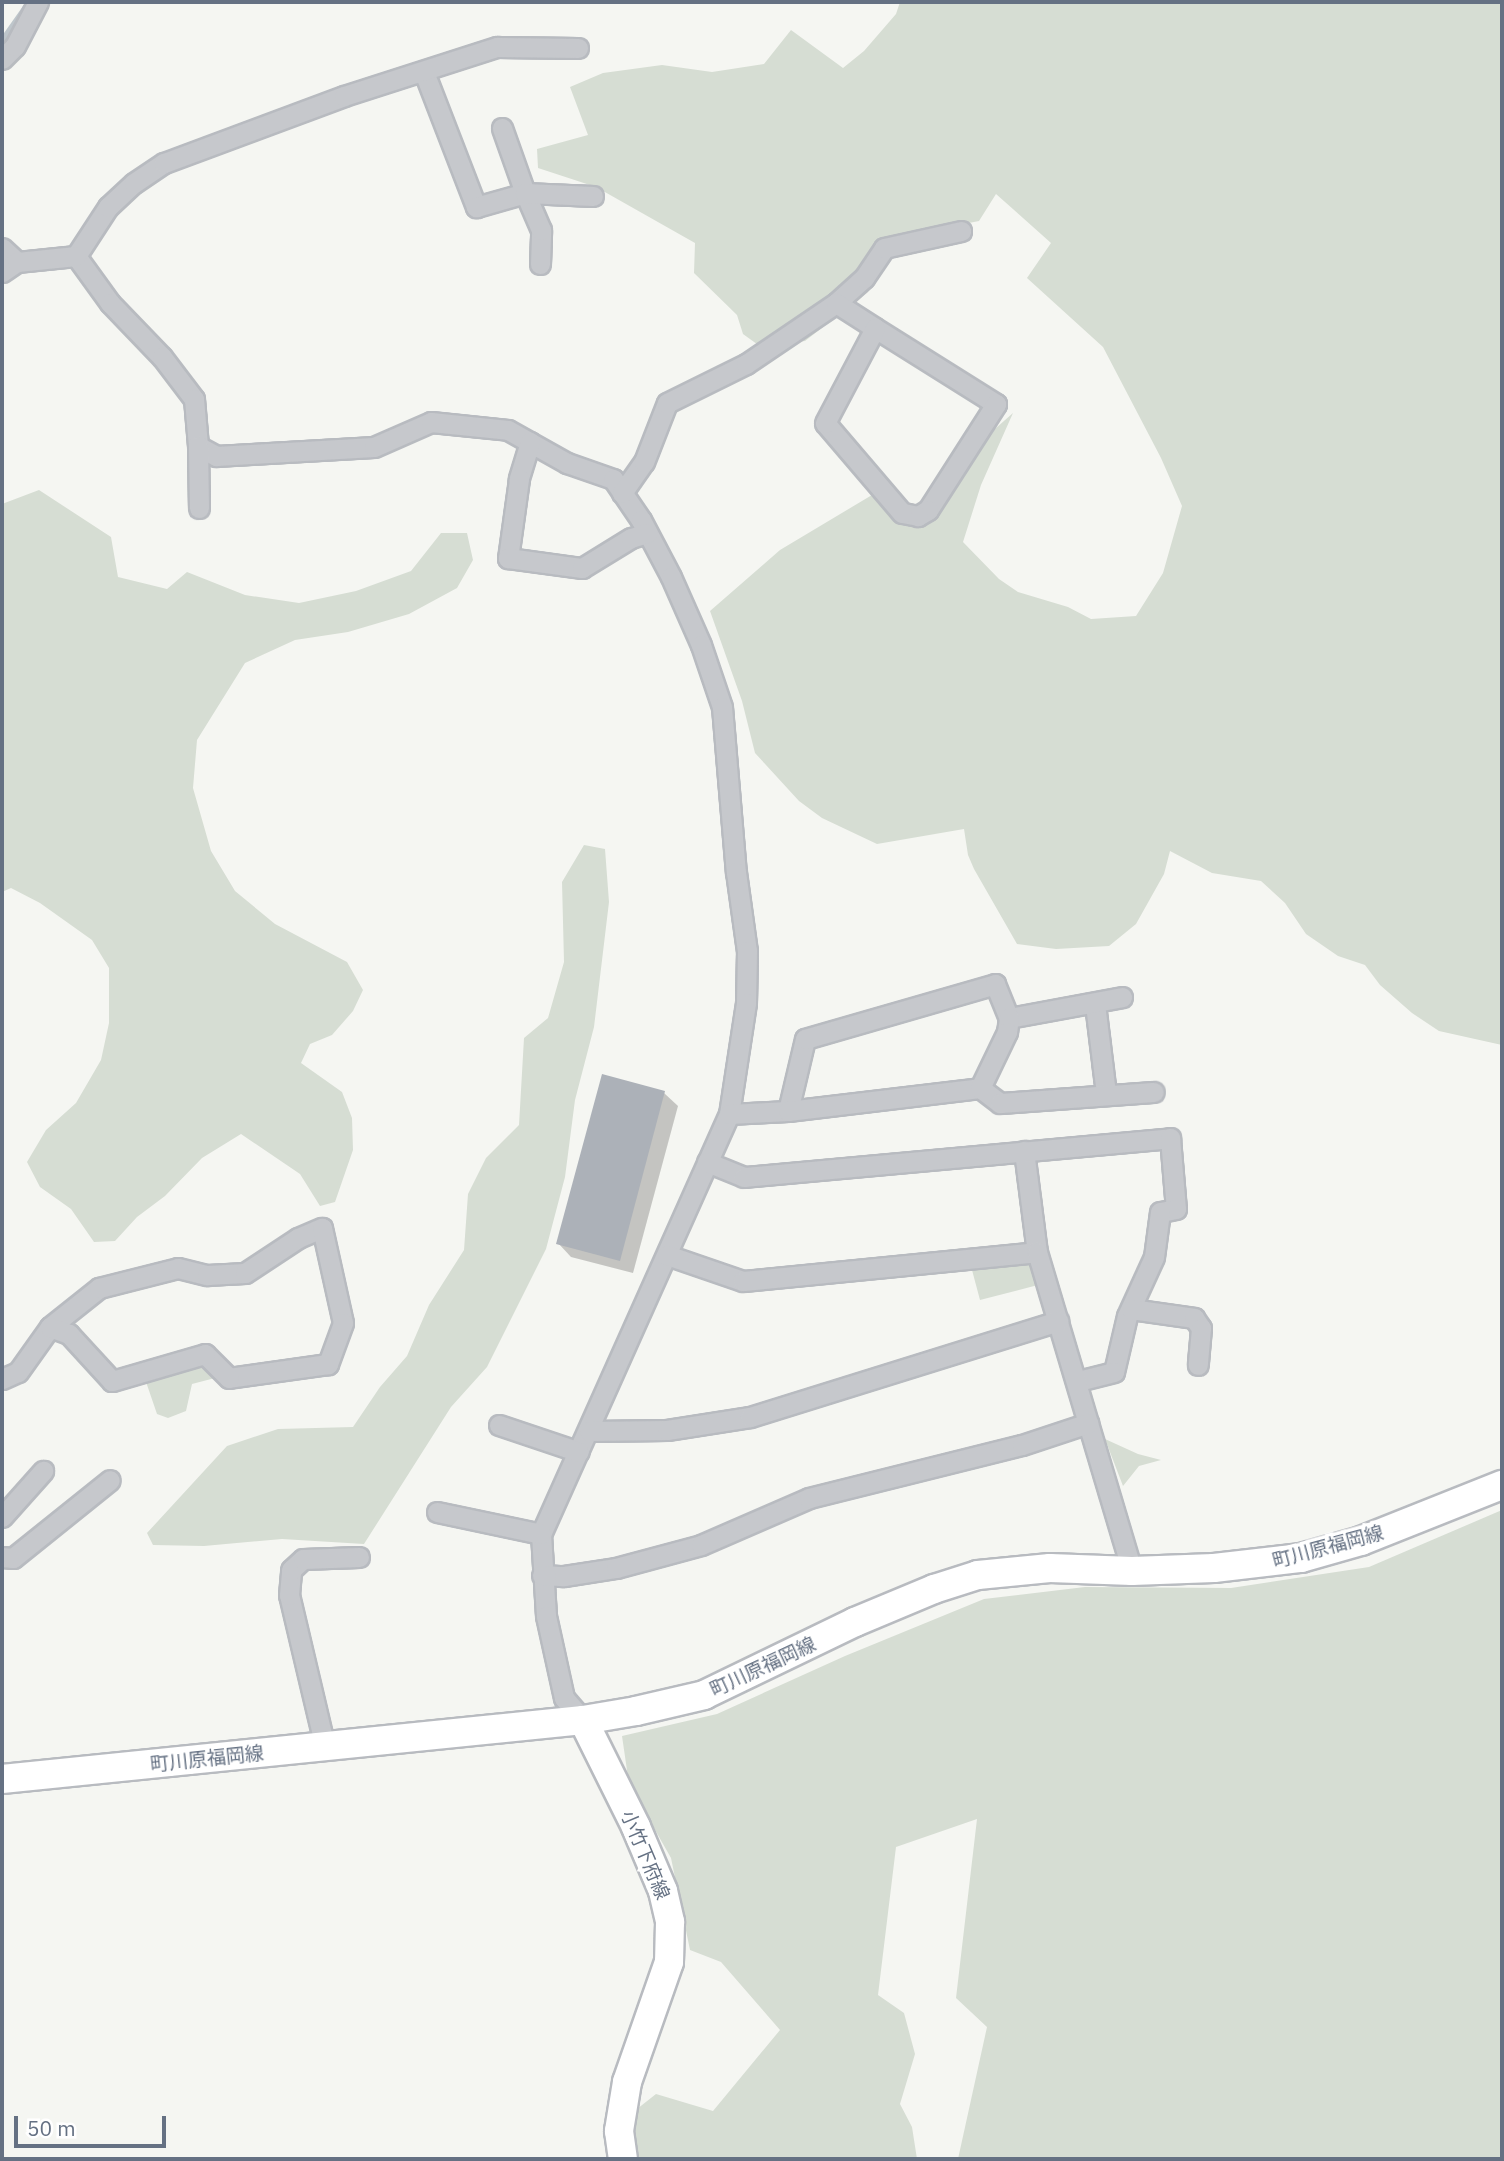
<!DOCTYPE html>
<html>
<head>
<meta charset="utf-8">
<style>
	body { margin:0 }
	#map { position:relative; width:1504px; height:2161px; overflow:hidden; background:#f5f6f2; font-family:"IBM Plex Sans","Noto Sans JP",sans-serif }
	div>[style] { position:absolute }
	[style*='--x'] { left:calc(var(--x)*1px); top:calc(var(--y)*1px); width:calc(var(--w)*1px); rotate:calc(var(--a)*1deg) }
	.green>* { inset:0; background:#d6ddd3 }
	.shadow>* { inset:0; background:#0003 }
	.stream>* { height:6px; margin:-3px; padding:0 3px; transform-origin:3px; border-radius:3px; background:#bec6cb }
	.building>* { inset:0; background:#acb1b8 }
	.roads { filter:drop-shadow(2px 0 #b8bbc0) drop-shadow(-2px 0 #b8bbc0) drop-shadow(0 2px #b8bbc0) drop-shadow(0 -2px #b8bbc0) }
	.minor>* { height:19px; margin:-9.5px; padding:0 9.5px; transform-origin:9.5px; border-radius:9.5px; background:#c6c8cc }
	.secondary>* { height:28px; margin:-14px; padding:0 14px; transform-origin:14px; border-radius:14px; background:#fff }
	span { translate:-50% -50%; white-space:nowrap; text-align:center; line-height:1.15; -webkit-text-stroke:7px #fff; paint-order:stroke }
	.street-label { font-size:19px; color:#657183 }
	.frame { position:absolute; inset:0; border:4px solid #657183; pointer-events:none }
	.scale { position:absolute; left:14px; top:2116px; width:152px; height:32px; box-sizing:border-box; border:4px solid #657183; border-top:0; padding-left:9px; font-size:21px; line-height:24px; white-space:nowrap; color:#657183; -webkit-text-stroke:5px #fff; paint-order:stroke }
</style>
</head>
<body>
<div id="map">
	<div class="green">
		<div style="clip-path:polygon(900px 2px,1502px 2px,1502px 1045px,1439px 1031px,1412px 1013px,1380px 985px,1365px 965px,1338px 956px,1306px 934px,1285px 903px,1261px 881px,1212px 873px,1170px 851px,1164px 874px,1136px 924px,1109px 946px,1056px 949px,1017px 944px,974px 869px,968px 855px,964px 829px,877px 844px,822px 818px,799px 801px,755px 753px,742px 701px,710px 611px,780px 550px,872px 495px,904px 520px,929px 523px,970px 451px,1013px 413px,981px 485px,963px 542px,999px 579px,1018px 592px,1068px 607px,1091px 619px,1136px 616px,1163px 573px,1182px 506px,1161px 458px,1103px 347px,1027px 278px,1051px 243px,996px 194px,979px 221px,928px 231px,883px 259px,868px 292px,805px 341px,761px 347px,743px 334px,737px 315px,694px 273px,695px 243px,596px 187px,538px 168px,537px 149px,588px 135px,570px 87px,603px 73px,662px 65px,712px 72px,764px 64px,791px 30px,843px 68px,864px 51px,896px 14px)"></div>
		<div style="clip-path:polygon(39px 490px,111px 537px,118px 577px,167px 589px,187px 572px,245px 595px,299px 603px,356px 591px,411px 571px,441px 533px,467px 533px,473px 560px,457px 588px,409px 614px,348px 632px,295px 640px,245px 663px,197px 740px,193px 788px,211px 851px,235px 891px,275px 924px,347px 962px,363px 990px,353px 1011px,332px 1035px,310px 1044px,301px 1063px,342px 1092px,352px 1118px,353px 1150px,335px 1202px,320px 1206px,300px 1174px,241px 1134px,202px 1158px,165px 1196px,137px 1217px,115px 1241px,94px 1242px,71px 1209px,40px 1187px,27px 1162px,46px 1130px,76px 1103px,101px 1060px,109px 1023px,109px 968px,92px 940px,40px 903px,11px 888px,2px 892px,2px 504px)"></div>
		<div style="clip-path:polygon(584px 845px,605px 849px,609px 902px,594px 1027px,575px 1100px,565px 1177px,546px 1249px,487px 1367px,451px 1407px,364px 1544px,282px 1539px,204px 1546px,153px 1545px,147px 1533px,227px 1446px,278px 1429px,353px 1427px,380px 1387px,407px 1356px,429px 1305px,464px 1250px,468px 1194px,486px 1158px,519px 1125px,524px 1038px,548px 1018px,564px 962px,562px 882px)"></div>
		<div style="clip-path:polygon(1031px 1261px,1038px 1285px,980px 1300px,972px 1270px)"></div>
		<div style="clip-path:polygon(194px 1361px,215px 1378px,192px 1384px,186px 1411px,168px 1418px,157px 1414px,145px 1379px)"></div>
		<div style="clip-path:polygon(1105px 1439px,1138px 1454px,1161px 1460px,1139px 1466px,1123px 1486px)"></div>
		<div style="clip-path:polygon(1502px 1510px,1502px 2159px,958px 2159px,987px 2027px,956px 1998px,977px 1819px,896px 1847px,878px 1995px,904px 2013px,915px 2054px,900px 2104px,912px 2127px,917px 2159px,637px 2159px,635px 2140px,637px 2109px,656px 2094px,713px 2111px,780px 2030px,721px 1962px,690px 1950px,671px 1858px,629px 1784px,622px 1736px,717px 1714px,845px 1656px,984px 1599px,1085px 1587px,1231px 1588px,1369px 1567px)"></div>
	</div>
	<div class="shadow">
		<div style="clip-path:polygon(603px 1076px,664px 1093px,678px 1106px,633px 1273px,571px 1257px,558px 1243px)"></div>
	</div>
	<div class="stream">
		<div style="--x:2;--y:41;--w:42;--a:-54.8"></div>
	</div>
	<div class="building">
		<div style="clip-path:polygon(602px 1074px,665px 1091px,620px 1261px,556px 1244px)"></div>
	</div>
	<div class="roads">
		<div class="minor">
			<div style="--x:2;--y:59;--w:18;--a:-45"></div>
			<div style="--x:15;--y:46;--w:50;--a:-62.4"></div>
			<div style="--x:424;--y:72;--w:145;--a:68.9"></div>
			<div style="--x:476;--y:207;--w:51;--a:-15.9"></div>
			<div style="--x:525;--y:193;--w:69;--a:-109.5"></div>
			<div style="--x:2;--y:248;--w:21;--a:43"></div>
			<div style="--x:76;--y:256;--w:58;--a:54.1"></div>
			<div style="--x:110;--y:303;--w:75;--a:46.1"></div>
			<div style="--x:162;--y:357;--w:53;--a:52.7"></div>
			<div style="--x:194;--y:399;--w:47;--a:85.1"></div>
			<div style="--x:198;--y:446;--w:21;--a:29"></div>
			<div style="--x:216;--y:456;--w:158;--a:-3.3"></div>
			<div style="--x:374;--y:447;--w:62;--a:-23.7"></div>
			<div style="--x:431;--y:422;--w:77;--a:5.9"></div>
			<div style="--x:508;--y:430;--w:68;--a:29.2"></div>
			<div style="--x:567;--y:463;--w:49;--a:19.2"></div>
			<div style="--x:613;--y:479;--w:50;--a:55.7"></div>
			<div style="--x:641;--y:520;--w:64;--a:62.2"></div>
			<div style="--x:671;--y:577;--w:74;--a:66.2"></div>
			<div style="--x:701;--y:645;--w:65;--a:71.3"></div>
			<div style="--x:722;--y:707;--w:166;--a:85.2"></div>
			<div style="--x:736;--y:872;--w:80;--a:82.1"></div>
			<div style="--x:747;--y:951;--w:52;--a:91.1"></div>
			<div style="--x:746;--y:1003;--w:112;--a:98.7"></div>
			<div style="--x:729;--y:1114;--w:460;--a:114.1"></div>
			<div style="--x:541;--y:1534;--w:82;--a:86.5"></div>
			<div style="--x:546;--y:1616;--w:84;--a:77.6"></div>
			<div style="--x:564;--y:1698;--w:29;--a:49"></div>
			<div style="--x:76;--y:256;--w:59;--a:-56.9"></div>
			<div style="--x:108;--y:207;--w:35;--a:-43"></div>
			<div style="--x:134;--y:183;--w:36;--a:-34"></div>
			<div style="--x:164;--y:163;--w:192;--a:-20.4"></div>
			<div style="--x:344;--y:96;--w:161;--a:-17.8"></div>
			<div style="--x:497;--y:47;--w:81;--a:0.7"></div>
			<div style="--x:540;--y:264;--w:34;--a:-88"></div>
			<div style="--x:541;--y:230;--w:40;--a:-113.4"></div>
			<div style="--x:525;--y:193;--w:68;--a:2.5"></div>
			<div style="--x:2;--y:272;--w:18;--a:-34"></div>
			<div style="--x:17;--y:262;--w:59;--a:-5.8"></div>
			<div style="--x:836;--y:303;--w:38;--a:-42"></div>
			<div style="--x:864;--y:278;--w:36;--a:-56"></div>
			<div style="--x:884;--y:248;--w:79;--a:-12.4"></div>
			<div style="--x:530;--y:442;--w:39;--a:107"></div>
			<div style="--x:519;--y:479;--w:80;--a:97.9"></div>
			<div style="--x:508;--y:558;--w:75;--a:7.7"></div>
			<div style="--x:582;--y:568;--w:57;--a:-31.5"></div>
			<div style="--x:631;--y:538;--w:17;--a:-17"></div>
			<div style="--x:198;--y:446;--w:62;--a:89.1"></div>
			<div style="--x:622;--y:493;--w:38;--a:-55"></div>
			<div style="--x:644;--y:462;--w:63;--a:-68.7"></div>
			<div style="--x:667;--y:403;--w:88;--a:-26.3"></div>
			<div style="--x:746;--y:364;--w:109;--a:-34.1"></div>
			<div style="--x:836;--y:303;--w:46;--a:32.7"></div>
			<div style="--x:875;--y:328;--w:143;--a:32.1"></div>
			<div style="--x:996;--y:404;--w:126;--a:122.7"></div>
			<div style="--x:928;--y:510;--w:12;--a:149"></div>
			<div style="--x:918;--y:516;--w:16;--a:-169"></div>
			<div style="--x:902;--y:513;--w:118;--a:-130.5"></div>
			<div style="--x:825;--y:423;--w:107;--a:-62.2"></div>
			<div style="--x:1095;--y:1004;--w:91;--a:83"></div>
			<div style="--x:1009;--y:1018;--w:115;--a:-10.5"></div>
			<div style="--x:788;--y:1111;--w:74;--a:-76.7"></div>
			<div style="--x:805;--y:1039;--w:198;--a:-16.1"></div>
			<div style="--x:995;--y:984;--w:37;--a:68"></div>
			<div style="--x:1009;--y:1018;--w:14;--a:98"></div>
			<div style="--x:1007;--y:1032;--w:62;--a:115.7"></div>
			<div style="--x:729;--y:1114;--w:59;--a:-2.9"></div>
			<div style="--x:788;--y:1111;--w:193;--a:-6.8"></div>
			<div style="--x:980;--y:1088;--w:25;--a:37"></div>
			<div style="--x:1000;--y:1103;--w:154;--a:-4.1"></div>
			<div style="--x:1024;--y:1151;--w:102;--a:82.7"></div>
			<div style="--x:707;--y:1162;--w:40;--a:22"></div>
			<div style="--x:744;--y:1177;--w:428;--a:-5.2"></div>
			<div style="--x:1170;--y:1138;--w:71;--a:85.2"></div>
			<div style="--x:1176;--y:1209;--w:16;--a:169"></div>
			<div style="--x:1160;--y:1212;--w:45;--a:97.6"></div>
			<div style="--x:1154;--y:1257;--w:65;--a:114.6"></div>
			<div style="--x:1127;--y:1316;--w:57;--a:103.1"></div>
			<div style="--x:1114;--y:1372;--w:38;--a:166"></div>
			<div style="--x:667;--y:1255;--w:80;--a:18.9"></div>
			<div style="--x:743;--y:1281;--w:295;--a:-5.6"></div>
			<div style="--x:1037;--y:1252;--w:333;--a:73.4"></div>
			<div style="--x:1131;--y:1309;--w:64;--a:8.1"></div>
			<div style="--x:1194;--y:1318;--w:12;--a:55"></div>
			<div style="--x:1201;--y:1328;--w:37;--a:95"></div>
			<div style="--x:2;--y:1379;--w:17;--a:-24"></div>
			<div style="--x:18;--y:1372;--w:55;--a:-54.6"></div>
			<div style="--x:50;--y:1327;--w:63;--a:-38.5"></div>
			<div style="--x:99;--y:1288;--w:81;--a:-14.2"></div>
			<div style="--x:178;--y:1268;--w:30;--a:14"></div>
			<div style="--x:207;--y:1275;--w:38;--a:-3"></div>
			<div style="--x:245;--y:1273;--w:64;--a:-33.4"></div>
			<div style="--x:298;--y:1238;--w:26;--a:-23"></div>
			<div style="--x:322;--y:1228;--w:97;--a:77.5"></div>
			<div style="--x:343;--y:1323;--w:44;--a:110.1"></div>
			<div style="--x:328;--y:1364;--w:100;--a:172"></div>
			<div style="--x:229;--y:1378;--w:34;--a:-135"></div>
			<div style="--x:205;--y:1354;--w:97;--a:163.8"></div>
			<div style="--x:112;--y:1381;--w:64;--a:-132.5"></div>
			<div style="--x:69;--y:1334;--w:20;--a:-160"></div>
			<div style="--x:499;--y:1425;--w:84;--a:18.6"></div>
			<div style="--x:589;--y:1431;--w:78;--a:-0.7"></div>
			<div style="--x:667;--y:1430;--w:84;--a:-8.9"></div>
			<div style="--x:750;--y:1417;--w:323;--a:-17.3"></div>
			<div style="--x:437;--y:1512;--w:106;--a:11.9"></div>
			<div style="--x:2;--y:1517;--w:62;--a:-48.3"></div>
			<div style="--x:2;--y:1557;--w:11;--a:5"></div>
			<div style="--x:13;--y:1558;--w:124;--a:-38.8"></div>
			<div style="--x:542;--y:1575;--w:22;--a:3"></div>
			<div style="--x:564;--y:1576;--w:53;--a:-8.7"></div>
			<div style="--x:616;--y:1568;--w:88;--a:-15.1"></div>
			<div style="--x:701;--y:1545;--w:118;--a:-23.5"></div>
			<div style="--x:809;--y:1498;--w:219;--a:-14"></div>
			<div style="--x:1022;--y:1445;--w:70;--a:-18.4"></div>
			<div style="--x:325;--y:1747;--w:156;--a:-103.3"></div>
			<div style="--x:289;--y:1595;--w:25;--a:-85"></div>
			<div style="--x:291;--y:1570;--w:16;--a:-43"></div>
			<div style="--x:303;--y:1559;--w:56;--a:-2"></div>
		</div>
		<div class="secondary">
			<div style="--x:583;--y:1720;--w:119;--a:63.6"></div>
			<div style="--x:636;--y:1827;--w:69;--a:67.1"></div>
			<div style="--x:663;--y:1891;--w:32;--a:77"></div>
			<div style="--x:670;--y:1922;--w:40;--a:91.4"></div>
			<div style="--x:669;--y:1962;--w:127;--a:109.3"></div>
			<div style="--x:627;--y:2082;--w:50;--a:99.3"></div>
			<div style="--x:619;--y:2131;--w:28;--a:82"></div>
			<div style="--x:2;--y:1779;--w:584;--a:-5.8"></div>
			<div style="--x:583;--y:1720;--w:54;--a:-9.6"></div>
			<div style="--x:636;--y:1711;--w:70;--a:-13.2"></div>
			<div style="--x:704;--y:1695;--w:168;--a:-25.8"></div>
			<div style="--x:855;--y:1622;--w:86;--a:-22.7"></div>
			<div style="--x:934;--y:1589;--w:46;--a:-17.7"></div>
			<div style="--x:978;--y:1575;--w:72;--a:-5.6"></div>
			<div style="--x:1050;--y:1568;--w:82;--a:2.1"></div>
			<div style="--x:1132;--y:1571;--w:82;--a:-2.1"></div>
			<div style="--x:1214;--y:1568;--w:88;--a:-6.6"></div>
			<div style="--x:1301;--y:1558;--w:62;--a:-15.8"></div>
			<div style="--x:1361;--y:1541;--w:152;--a:-21.7"></div>
		</div>
	</div>
	<div class="street-label">
		<span style="left:1328px;top:1547px;rotate:-15deg">町川原福岡線</span>
		<span style="left:763px;top:1667px;rotate:-25deg">町川原福岡線</span>
		<span style="left:207px;top:1759px;rotate:-6deg">町川原福岡線</span>
		<span style="left:645px;top:1855px;rotate:67deg">小竹下府線</span>
	</div>
	<div class="frame"></div>
	<div class="scale">50 m</div>
</div>
</body>
</html>
